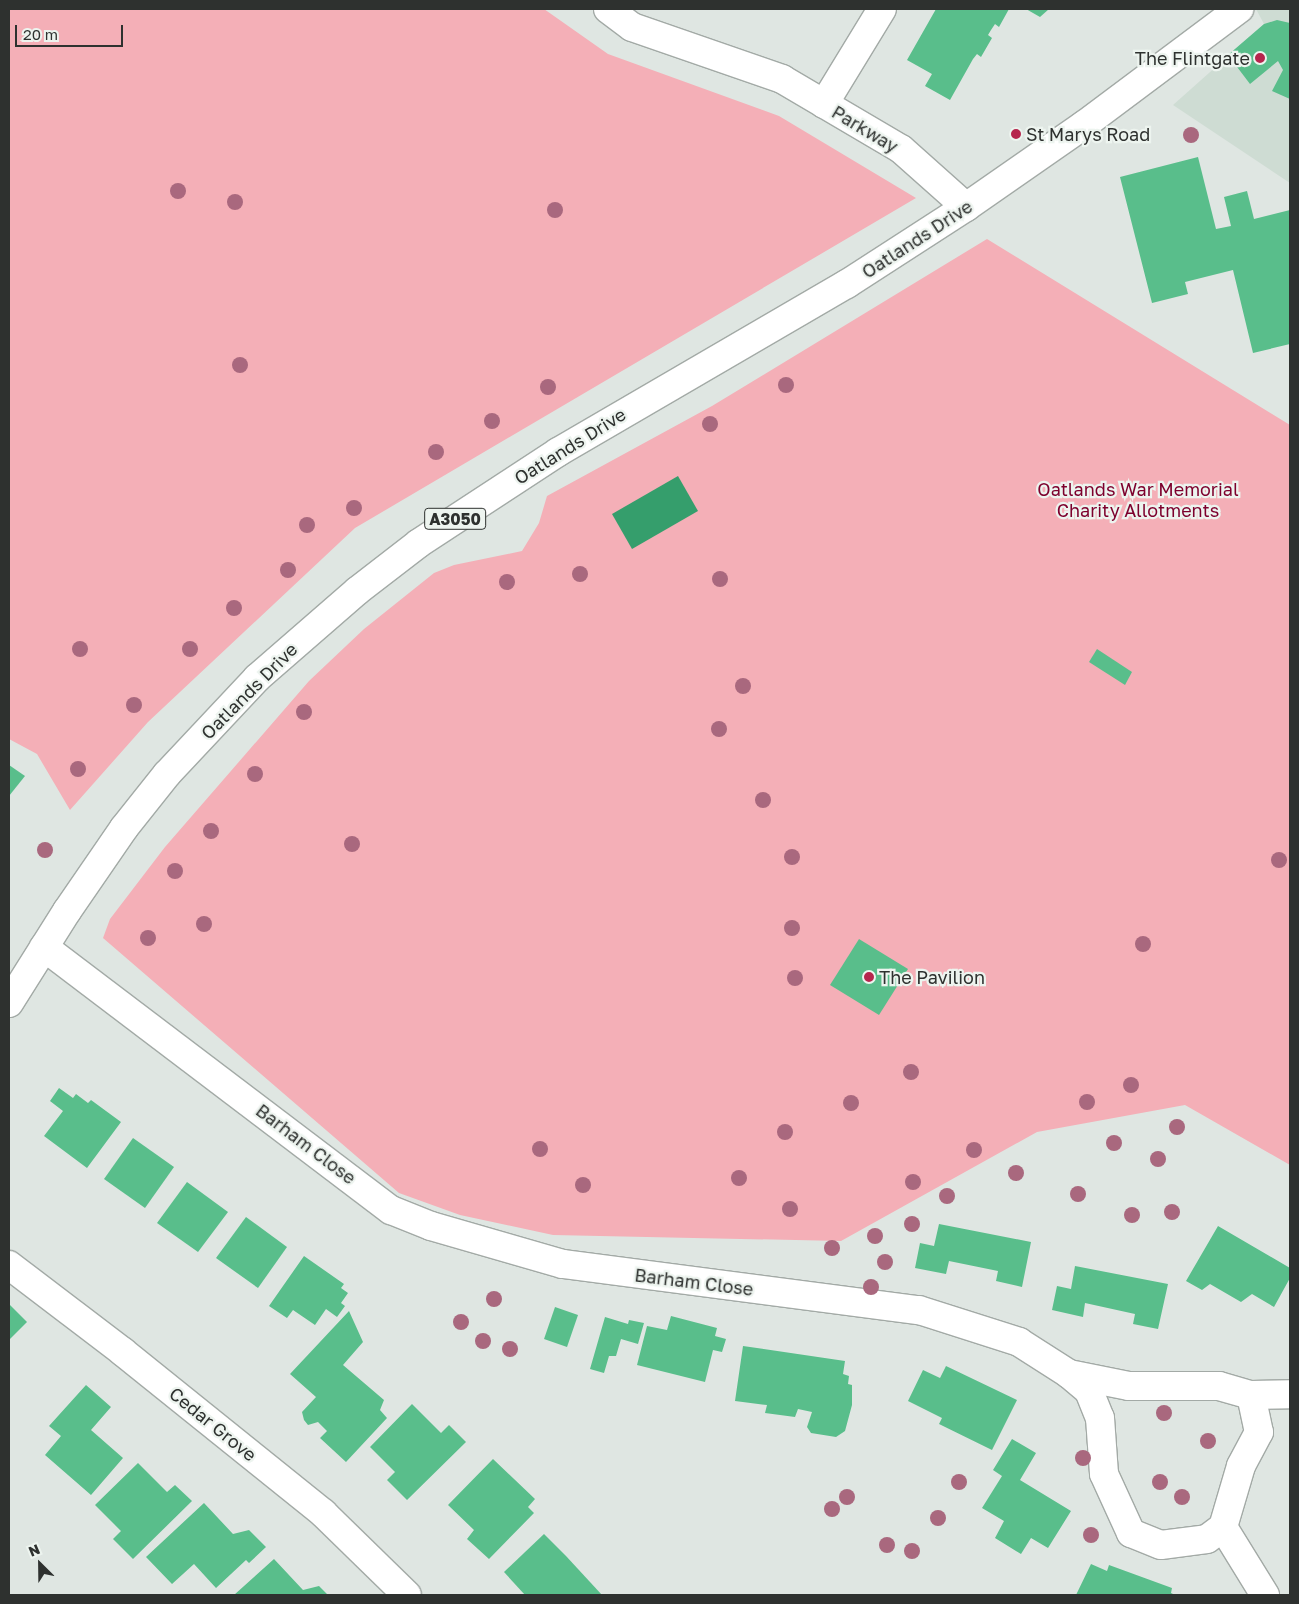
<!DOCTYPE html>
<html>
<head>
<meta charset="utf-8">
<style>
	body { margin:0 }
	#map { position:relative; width:1299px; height:1604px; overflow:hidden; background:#dfe6e2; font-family:"Golos Text",sans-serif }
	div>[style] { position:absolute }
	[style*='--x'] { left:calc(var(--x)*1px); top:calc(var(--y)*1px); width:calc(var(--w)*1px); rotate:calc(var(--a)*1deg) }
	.built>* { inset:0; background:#cedcd3 }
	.green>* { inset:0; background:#f4afb7 }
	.water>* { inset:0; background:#359e6c }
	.building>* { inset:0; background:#59be8b }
	.roads { filter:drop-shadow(1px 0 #a3aaa6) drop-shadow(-1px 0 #a3aaa6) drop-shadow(0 1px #a3aaa6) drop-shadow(0 -1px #a3aaa6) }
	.minor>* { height:28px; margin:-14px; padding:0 14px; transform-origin:14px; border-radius:14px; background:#fff }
	.major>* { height:28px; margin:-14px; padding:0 14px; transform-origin:14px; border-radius:14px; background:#fff }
	.trees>* { width:16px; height:16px; margin:-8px; border-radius:50%; background:#a9687e }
	.dots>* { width:14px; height:14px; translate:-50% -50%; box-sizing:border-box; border:2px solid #edf4ef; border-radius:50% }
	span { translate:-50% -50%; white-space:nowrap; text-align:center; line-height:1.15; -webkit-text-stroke:4.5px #edf4ef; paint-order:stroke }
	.shield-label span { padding:1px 4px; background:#edf4ef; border:1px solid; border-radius:4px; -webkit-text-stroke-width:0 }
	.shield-label { font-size:16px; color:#2e312f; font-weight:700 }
	.poi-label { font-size:18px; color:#2e312f }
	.right { translate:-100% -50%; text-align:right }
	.left { translate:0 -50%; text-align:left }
	.street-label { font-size:18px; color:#2e312f }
	.park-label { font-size:18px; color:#7d002d }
	.frame { position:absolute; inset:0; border:10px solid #2e312f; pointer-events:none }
	.north { position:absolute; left:15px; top:1539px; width:50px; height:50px; -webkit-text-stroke:4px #edf4ef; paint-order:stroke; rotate:337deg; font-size:14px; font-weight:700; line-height:20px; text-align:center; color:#2e312f }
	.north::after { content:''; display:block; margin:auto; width:18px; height:22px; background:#2e312f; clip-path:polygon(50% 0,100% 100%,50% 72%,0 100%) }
	.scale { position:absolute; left:15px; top:25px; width:108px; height:22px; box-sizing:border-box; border:2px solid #2e312f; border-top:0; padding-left:6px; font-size:15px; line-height:18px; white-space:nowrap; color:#2e312f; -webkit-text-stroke:4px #edf4ef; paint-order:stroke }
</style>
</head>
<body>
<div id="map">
	<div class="built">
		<div style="clip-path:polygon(1256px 9px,1290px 9px,1290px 183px,1173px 105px,1264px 24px)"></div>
	</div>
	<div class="green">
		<div style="clip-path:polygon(9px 9px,544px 9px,608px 54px,779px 116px,916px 198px,355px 528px,148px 722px,70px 810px,37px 754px,9px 739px)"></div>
		<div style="clip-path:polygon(987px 239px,1290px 425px,1290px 1165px,1185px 1105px,1037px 1132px,841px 1241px,553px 1235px,460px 1215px,399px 1193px,103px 938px,110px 919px,165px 847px,309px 681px,364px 629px,434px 573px,454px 565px,522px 551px,539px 523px,547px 496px,712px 406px)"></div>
	</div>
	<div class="water">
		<div style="clip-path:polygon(678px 476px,698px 511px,632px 549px,612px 514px)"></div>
	</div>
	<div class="building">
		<div style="clip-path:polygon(936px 9px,1009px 9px,999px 27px,995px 24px,991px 30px,988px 35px,992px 38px,981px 57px,977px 54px,973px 59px,950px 100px,925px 86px,932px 74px,907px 60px)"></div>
		<div style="clip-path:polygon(1026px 9px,1049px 9px,1040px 17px)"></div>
		<div style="clip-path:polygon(1277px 20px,1290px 23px,1290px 99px,1272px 91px,1283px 70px,1278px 61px,1250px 84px,1228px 55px,1264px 24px)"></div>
		<div style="clip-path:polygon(1198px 157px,1216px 229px,1231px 226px,1224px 197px,1247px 191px,1254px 219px,1290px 210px,1290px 344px,1253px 353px,1233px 270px,1185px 282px,1188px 294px,1152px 303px,1120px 177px)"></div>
		<div style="clip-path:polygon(1097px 649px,1132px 672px,1125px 685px,1089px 662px)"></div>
		<div style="clip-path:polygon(9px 765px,25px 776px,9px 796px)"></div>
		<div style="clip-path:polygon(859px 939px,908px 969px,879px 1015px,830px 985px)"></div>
		<div style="clip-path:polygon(59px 1088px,73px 1098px,76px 1094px,88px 1103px,91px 1100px,121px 1122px,87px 1168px,44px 1136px,63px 1111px,50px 1101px)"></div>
		<div style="clip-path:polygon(133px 1138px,174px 1167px,145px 1208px,104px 1179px)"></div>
		<div style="clip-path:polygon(187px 1182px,228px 1212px,198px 1252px,157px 1223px)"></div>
		<div style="clip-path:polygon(246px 1217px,287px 1247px,258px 1288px,216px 1258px)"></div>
		<div style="clip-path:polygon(939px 1224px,1031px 1242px,1022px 1287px,996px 1281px,998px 1271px,949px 1261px,946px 1274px,915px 1268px,920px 1243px,934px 1246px)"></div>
		<div style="clip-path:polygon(1218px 1226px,1290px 1268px,1290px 1278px,1274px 1307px,1252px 1294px,1241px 1302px,1210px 1284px,1202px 1290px,1186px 1281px)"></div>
		<div style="clip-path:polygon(304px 1256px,344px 1284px,341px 1288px,348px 1293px,341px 1303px,345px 1306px,337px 1317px,326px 1309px,315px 1325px,293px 1310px,287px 1318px,269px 1306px)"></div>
		<div style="clip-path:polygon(1075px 1266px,1168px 1284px,1158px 1329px,1133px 1324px,1135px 1314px,1085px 1303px,1083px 1317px,1052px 1310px,1057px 1286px,1071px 1289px)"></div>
		<div style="clip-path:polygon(9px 1304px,27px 1322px,9px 1340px)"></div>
		<div style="clip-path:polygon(555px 1307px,578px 1315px,567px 1347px,544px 1339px)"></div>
		<div style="clip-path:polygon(349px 1311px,363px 1342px,343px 1365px,384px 1400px,380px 1410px,387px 1418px,346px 1462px,320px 1438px,327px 1431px,318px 1422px,308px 1425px,304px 1420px,302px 1412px,316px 1397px,290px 1374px)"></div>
		<div style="clip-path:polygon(671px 1316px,717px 1328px,715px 1336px,726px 1339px,722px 1352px,713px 1350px,705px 1382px,637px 1365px,647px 1326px,667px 1330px)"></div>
		<div style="clip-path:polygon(605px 1317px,628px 1324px,629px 1320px,644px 1323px,638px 1344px,621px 1339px,616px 1356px,609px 1356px,604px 1373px,590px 1369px)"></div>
		<div style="clip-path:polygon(743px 1346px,845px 1361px,843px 1374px,849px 1376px,848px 1384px,852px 1385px,852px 1405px,845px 1431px,836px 1437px,811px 1433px,807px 1427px,812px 1412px,798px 1409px,795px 1417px,765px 1413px,767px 1405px,735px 1401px)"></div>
		<div style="clip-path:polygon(946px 1366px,1017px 1400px,992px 1450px,939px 1424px,942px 1418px,908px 1401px,923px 1370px,940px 1378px)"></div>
		<div style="clip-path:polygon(86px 1385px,111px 1407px,91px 1430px,123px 1458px,91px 1495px,45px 1455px,61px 1436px,49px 1426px)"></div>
		<div style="clip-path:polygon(412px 1404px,441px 1433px,449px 1425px,466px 1442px,407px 1500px,387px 1480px,395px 1472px,370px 1447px)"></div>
		<div style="clip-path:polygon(1012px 1439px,1036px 1453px,1020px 1480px,1071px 1511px,1048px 1548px,1031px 1538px,1021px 1554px,995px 1538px,1004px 1521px,982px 1508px,1002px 1476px,993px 1470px)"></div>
		<div style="clip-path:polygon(493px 1459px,535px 1499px,528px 1507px,534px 1513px,489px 1559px,467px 1539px,474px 1530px,448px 1505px)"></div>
		<div style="clip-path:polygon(138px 1463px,167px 1492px,175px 1485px,192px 1501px,133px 1559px,113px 1539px,121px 1531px,95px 1505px)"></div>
		<div style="clip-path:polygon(204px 1503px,233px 1534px,249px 1530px,266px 1547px,249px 1563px,246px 1560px,216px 1588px,194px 1564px,172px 1584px,146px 1557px)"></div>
		<div style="clip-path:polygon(544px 1534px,566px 1556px,602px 1595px,525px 1595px,504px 1572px)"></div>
		<div style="clip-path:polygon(274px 1559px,303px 1590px,319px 1586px,328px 1595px,234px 1595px)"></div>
		<div style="clip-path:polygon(1091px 1564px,1107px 1571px,1109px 1565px,1172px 1588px,1171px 1593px,1175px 1595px,1076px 1595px)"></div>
	</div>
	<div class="roads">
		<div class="minor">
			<div style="--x:608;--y:9;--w:30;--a:37"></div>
			<div style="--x:632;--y:27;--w:159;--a:19.1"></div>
			<div style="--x:782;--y:79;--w:138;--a:30.5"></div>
			<div style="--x:901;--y:149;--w:87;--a:41.7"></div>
			<div style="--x:824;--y:104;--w:111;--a:-58.6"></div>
			<div style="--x:44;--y:947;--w:435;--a:37.2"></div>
			<div style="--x:391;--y:1210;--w:43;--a:21.8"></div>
			<div style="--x:431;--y:1226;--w:137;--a:16.1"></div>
			<div style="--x:563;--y:1264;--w:359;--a:7.4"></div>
			<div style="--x:919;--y:1310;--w:105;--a:17.7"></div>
			<div style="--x:1019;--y:1342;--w:59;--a:32.6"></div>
			<div style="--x:1069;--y:1374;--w:26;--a:40"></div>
			<div style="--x:1089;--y:1391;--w:29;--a:68"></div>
			<div style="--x:1100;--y:1418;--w:56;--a:85.9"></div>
			<div style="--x:1104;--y:1474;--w:65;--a:65.4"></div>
			<div style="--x:1131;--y:1533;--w:32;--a:22"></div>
			<div style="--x:1161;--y:1545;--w:46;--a:-7.4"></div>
			<div style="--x:1207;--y:1539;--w:20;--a:-37"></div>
			<div style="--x:1223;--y:1527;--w:80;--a:58.3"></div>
			<div style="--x:9;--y:1265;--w:143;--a:37.3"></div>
			<div style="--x:123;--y:1352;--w:257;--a:38.8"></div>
			<div style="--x:323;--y:1513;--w:117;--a:44.3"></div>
			<div style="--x:1069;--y:1374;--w:61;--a:11.3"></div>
			<div style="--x:1129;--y:1386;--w:90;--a:0"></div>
			<div style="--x:1219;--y:1386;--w:33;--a:16"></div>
			<div style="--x:1251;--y:1395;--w:38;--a:78"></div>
			<div style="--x:1259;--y:1432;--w:38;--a:118"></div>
			<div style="--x:1241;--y:1466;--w:64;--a:106.4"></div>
			<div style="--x:1251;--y:1395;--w:39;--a:-1"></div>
		</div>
		<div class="major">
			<div style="--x:9;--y:1003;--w:109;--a:-57.8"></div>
			<div style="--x:67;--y:911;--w:101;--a:-55.5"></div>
			<div style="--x:124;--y:828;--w:69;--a:-51.5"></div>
			<div style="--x:167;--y:774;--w:132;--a:-46.8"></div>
			<div style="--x:257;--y:678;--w:133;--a:-41"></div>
			<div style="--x:357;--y:591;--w:78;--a:-37.7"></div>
			<div style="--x:419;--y:543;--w:166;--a:-33.2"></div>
			<div style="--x:558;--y:452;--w:334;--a:-30.2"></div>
			<div style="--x:847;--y:284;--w:142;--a:-32.9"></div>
			<div style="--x:966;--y:207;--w:144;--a:-34.8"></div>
			<div style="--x:1084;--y:125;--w:194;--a:-36.8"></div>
		</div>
	</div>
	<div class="trees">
		<div style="left:1191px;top:135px"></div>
		<div style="left:178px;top:191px"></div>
		<div style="left:235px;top:202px"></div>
		<div style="left:555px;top:210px"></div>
		<div style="left:240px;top:365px"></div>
		<div style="left:786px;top:385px"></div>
		<div style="left:548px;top:387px"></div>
		<div style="left:492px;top:421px"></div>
		<div style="left:710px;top:424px"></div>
		<div style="left:436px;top:452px"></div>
		<div style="left:354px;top:508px"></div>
		<div style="left:307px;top:525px"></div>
		<div style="left:288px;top:570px"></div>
		<div style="left:580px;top:574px"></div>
		<div style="left:720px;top:579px"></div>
		<div style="left:507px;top:582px"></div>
		<div style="left:234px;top:608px"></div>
		<div style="left:80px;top:649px"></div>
		<div style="left:190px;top:649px"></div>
		<div style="left:743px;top:686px"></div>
		<div style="left:134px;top:705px"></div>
		<div style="left:304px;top:712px"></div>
		<div style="left:719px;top:729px"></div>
		<div style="left:78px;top:769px"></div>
		<div style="left:255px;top:774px"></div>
		<div style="left:763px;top:800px"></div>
		<div style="left:211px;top:831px"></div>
		<div style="left:352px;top:844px"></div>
		<div style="left:45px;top:850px"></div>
		<div style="left:792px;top:857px"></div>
		<div style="left:1279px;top:860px"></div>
		<div style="left:175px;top:871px"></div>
		<div style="left:204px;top:924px"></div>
		<div style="left:792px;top:928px"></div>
		<div style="left:148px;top:938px"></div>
		<div style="left:1143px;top:944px"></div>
		<div style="left:795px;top:978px"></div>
		<div style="left:911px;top:1072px"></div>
		<div style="left:1131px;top:1085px"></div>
		<div style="left:1087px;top:1102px"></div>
		<div style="left:851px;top:1103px"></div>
		<div style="left:1177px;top:1127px"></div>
		<div style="left:785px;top:1132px"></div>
		<div style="left:1114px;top:1143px"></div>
		<div style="left:540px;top:1149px"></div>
		<div style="left:974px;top:1150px"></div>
		<div style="left:1158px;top:1159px"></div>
		<div style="left:1016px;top:1173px"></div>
		<div style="left:739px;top:1178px"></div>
		<div style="left:913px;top:1182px"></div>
		<div style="left:583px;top:1185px"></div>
		<div style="left:1078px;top:1194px"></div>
		<div style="left:947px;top:1196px"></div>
		<div style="left:790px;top:1209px"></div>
		<div style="left:1172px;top:1212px"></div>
		<div style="left:1132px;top:1215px"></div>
		<div style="left:912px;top:1224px"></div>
		<div style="left:875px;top:1236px"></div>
		<div style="left:832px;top:1248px"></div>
		<div style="left:885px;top:1262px"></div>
		<div style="left:871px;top:1287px"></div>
		<div style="left:494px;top:1299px"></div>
		<div style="left:461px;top:1322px"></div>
		<div style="left:483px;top:1341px"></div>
		<div style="left:510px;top:1349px"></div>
		<div style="left:1164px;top:1413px"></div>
		<div style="left:1208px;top:1441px"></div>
		<div style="left:1083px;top:1458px"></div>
		<div style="left:959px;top:1482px"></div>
		<div style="left:1160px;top:1482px"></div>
		<div style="left:847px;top:1497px"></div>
		<div style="left:1182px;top:1497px"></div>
		<div style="left:832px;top:1509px"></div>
		<div style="left:938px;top:1518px"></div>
		<div style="left:1091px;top:1535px"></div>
		<div style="left:887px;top:1545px"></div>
		<div style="left:912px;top:1551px"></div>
	</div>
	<div class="dots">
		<div style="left:1260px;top:58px;background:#b6254d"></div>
		<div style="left:1016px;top:134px;background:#b6254d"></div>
		<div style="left:869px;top:977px;background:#b6254d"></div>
	</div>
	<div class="shield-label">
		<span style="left:455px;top:519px">A3050</span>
	</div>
	<div class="poi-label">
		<span class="right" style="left:1250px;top:58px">The Flintgate</span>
		<span class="left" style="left:1026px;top:134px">St Marys Road</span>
		<span class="left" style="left:879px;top:977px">The Pavilion</span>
	</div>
	<div class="street-label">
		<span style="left:865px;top:129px;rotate:31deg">Parkway</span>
		<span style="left:917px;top:239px;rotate:-33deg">Oatlands Drive</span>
		<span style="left:570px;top:446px;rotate:-32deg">Oatlands Drive</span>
		<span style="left:249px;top:691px;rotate:-45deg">Oatlands Drive</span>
		<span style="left:306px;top:1144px;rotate:37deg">Barham Close</span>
		<span style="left:694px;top:1282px;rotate:7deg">Barham Close</span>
		<span style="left:213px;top:1424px;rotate:39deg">Cedar Grove</span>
	</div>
	<div class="park-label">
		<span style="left:1138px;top:500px">Oatlands War Memorial<br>Charity Allotments</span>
	</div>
	<div class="frame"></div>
	<div class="north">N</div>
	<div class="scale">20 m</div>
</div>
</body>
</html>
